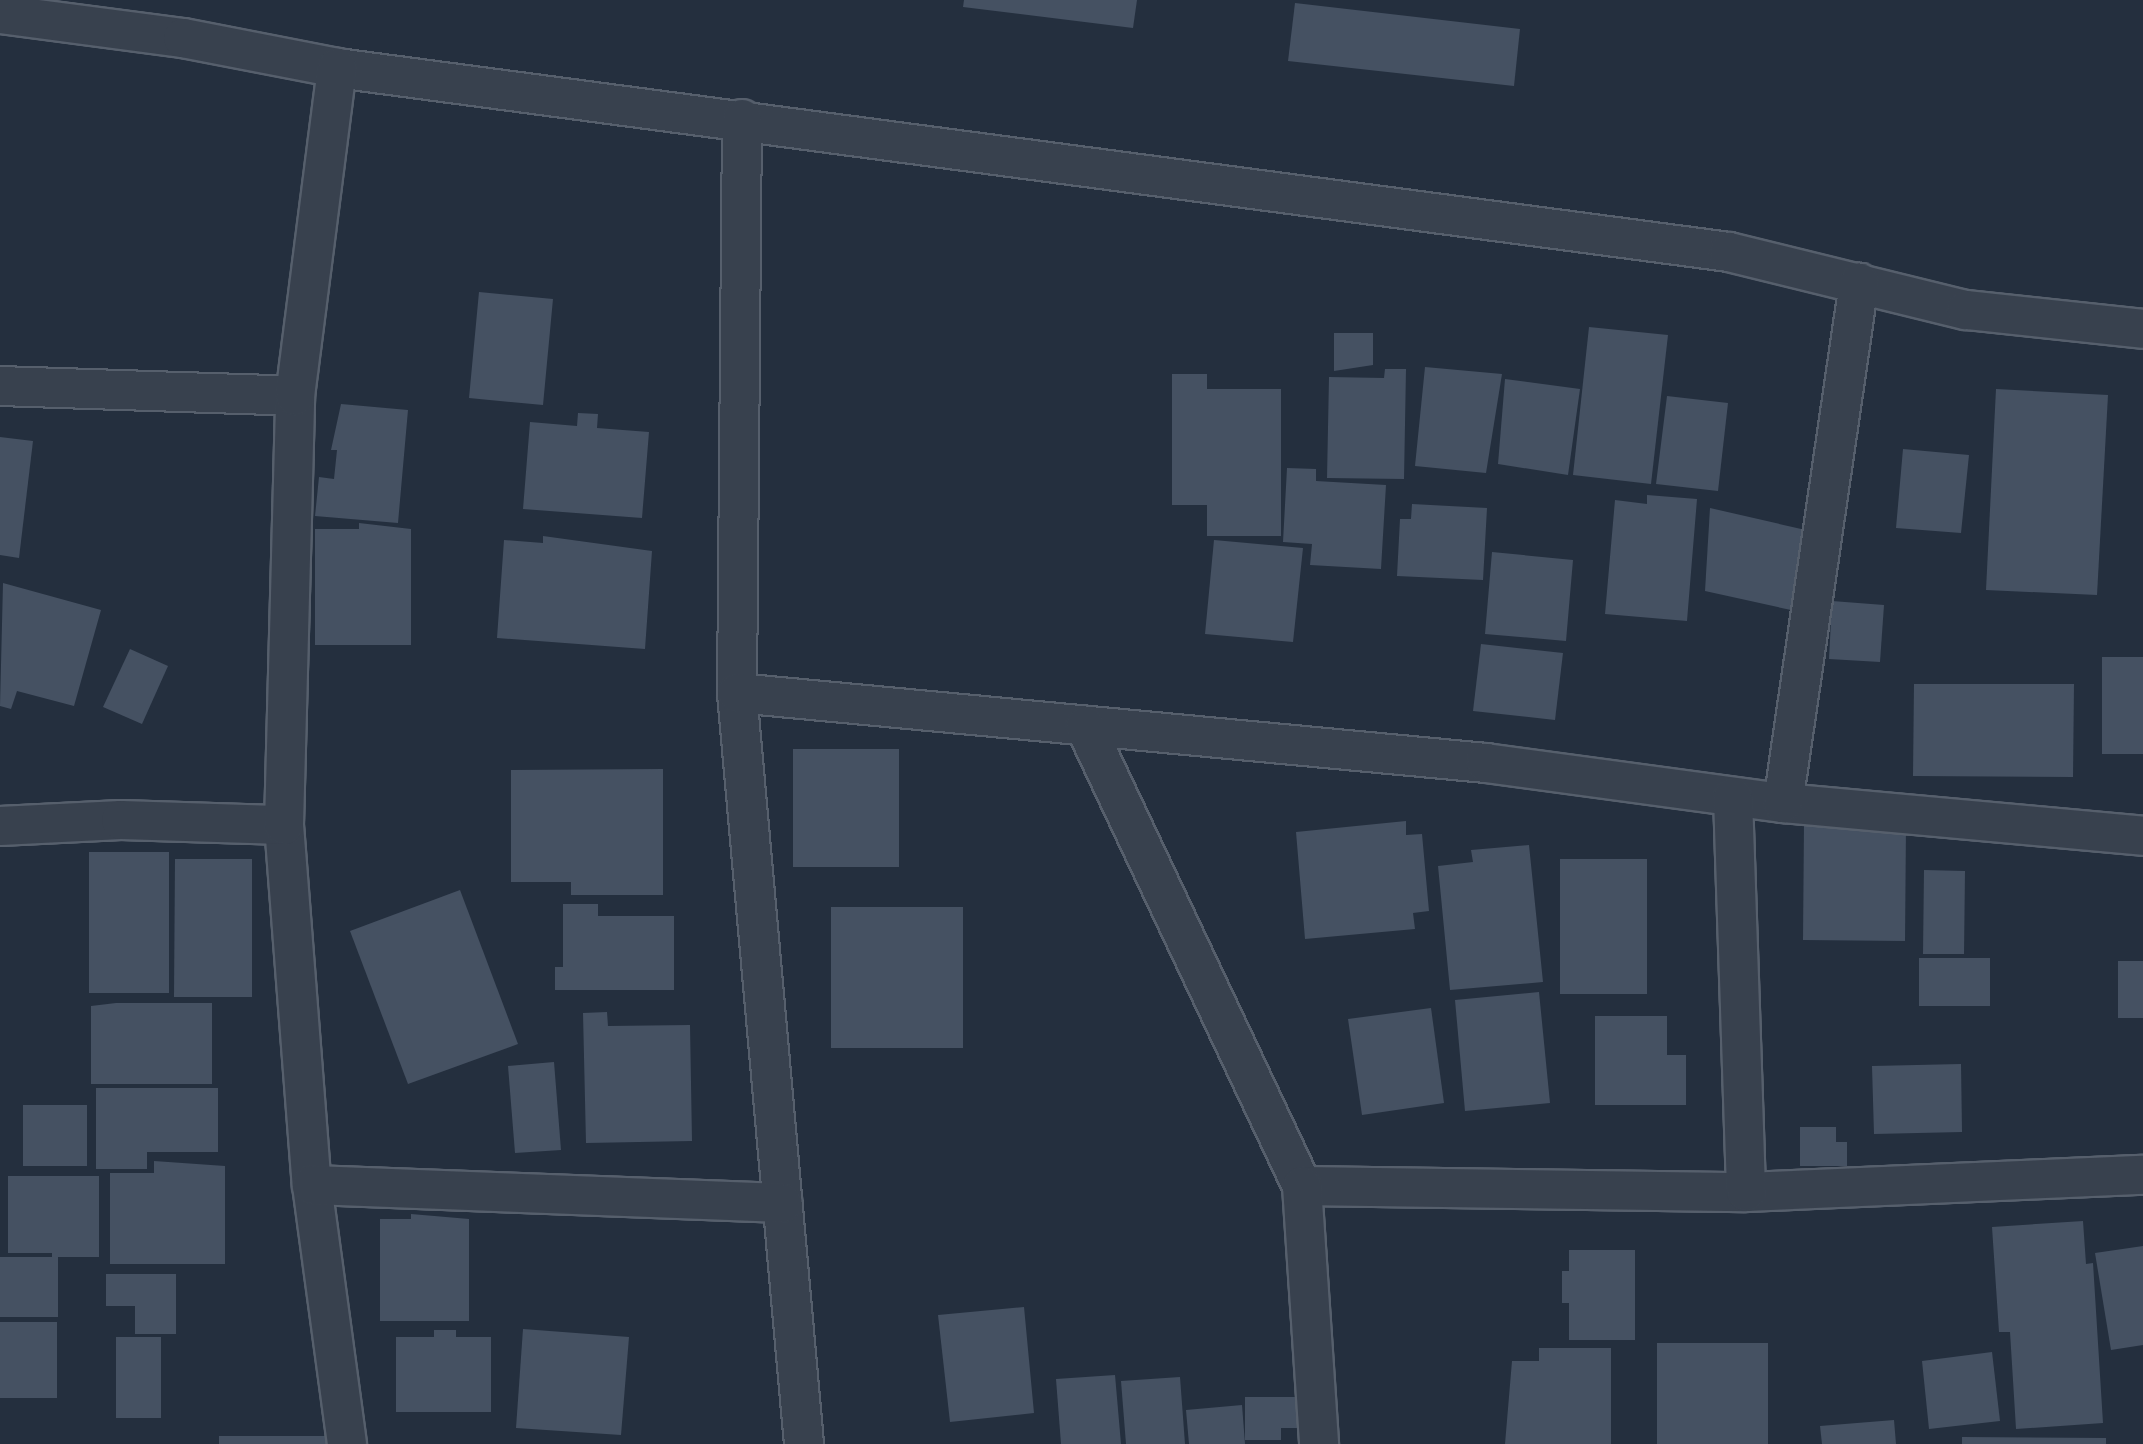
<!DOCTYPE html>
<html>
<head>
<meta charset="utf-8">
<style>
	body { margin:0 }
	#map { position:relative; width:2143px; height:1444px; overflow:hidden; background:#242f3e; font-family:Mulish,sans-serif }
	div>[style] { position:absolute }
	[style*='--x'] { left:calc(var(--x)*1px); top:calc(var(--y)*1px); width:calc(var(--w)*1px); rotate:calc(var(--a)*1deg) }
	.building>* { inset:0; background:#455162 }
	.roads { filter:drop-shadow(2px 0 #565f6c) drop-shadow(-2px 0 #565f6c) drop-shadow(0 2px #565f6c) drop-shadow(0 -2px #565f6c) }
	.minor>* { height:38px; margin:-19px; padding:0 19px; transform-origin:19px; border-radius:19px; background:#38414e }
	span { translate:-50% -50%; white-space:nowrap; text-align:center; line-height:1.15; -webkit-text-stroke:5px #1d2633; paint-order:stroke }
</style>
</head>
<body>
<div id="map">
	<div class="building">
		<div style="clip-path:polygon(964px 0,1137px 0,1133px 28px,963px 7px)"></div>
		<div style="clip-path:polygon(1295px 3px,1520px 29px,1514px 86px,1288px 61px)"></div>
		<div style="clip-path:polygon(479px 292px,553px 299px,543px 405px,469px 398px)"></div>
		<div style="clip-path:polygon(1589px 327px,1668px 335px,1651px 484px,1573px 475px)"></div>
		<div style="clip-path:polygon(1334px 333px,1373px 333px,1373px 365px,1334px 371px)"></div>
		<div style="clip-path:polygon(1425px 367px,1502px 374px,1486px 473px,1415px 466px)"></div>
		<div style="clip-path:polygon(1385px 369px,1406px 369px,1404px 479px,1327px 478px,1329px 377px,1384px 378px)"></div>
		<div style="clip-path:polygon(1172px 374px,1207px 374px,1207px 389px,1281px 389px,1281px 536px,1207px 536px,1207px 505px,1172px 505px)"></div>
		<div style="clip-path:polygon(1505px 379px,1580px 389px,1568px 475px,1498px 464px)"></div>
		<div style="clip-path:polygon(1996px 389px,2108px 395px,2097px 595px,1986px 590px)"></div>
		<div style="clip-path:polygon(1667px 396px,1728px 403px,1718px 491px,1656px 484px)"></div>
		<div style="clip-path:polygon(341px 404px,408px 410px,398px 523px,315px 516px,319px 477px,334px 479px,337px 450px,331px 450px)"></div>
		<div style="clip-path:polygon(578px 413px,598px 414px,597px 428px,649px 432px,642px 518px,523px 509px,530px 422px,577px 426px)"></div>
		<div style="clip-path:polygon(0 437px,33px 441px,19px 558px,0 555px)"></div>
		<div style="clip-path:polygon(1903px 449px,1969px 455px,1961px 533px,1896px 528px)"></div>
		<div style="clip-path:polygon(1287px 468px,1316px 469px,1316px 481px,1386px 485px,1381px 569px,1310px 565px,1312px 544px,1283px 542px)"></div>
		<div style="clip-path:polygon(1647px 495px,1697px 499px,1687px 621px,1605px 614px,1615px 500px,1647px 504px)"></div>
		<div style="clip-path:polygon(1412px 504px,1487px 508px,1483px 580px,1397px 576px,1400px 519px,1411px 519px)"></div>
		<div style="clip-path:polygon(1710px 508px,1810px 531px,1791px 610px,1705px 591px)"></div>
		<div style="clip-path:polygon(359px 523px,411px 529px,411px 645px,315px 645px,315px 529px,359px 529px)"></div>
		<div style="clip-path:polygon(543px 536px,652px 551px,645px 649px,497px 638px,504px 540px,543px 543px)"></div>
		<div style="clip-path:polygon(1214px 540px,1303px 548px,1293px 642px,1205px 634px)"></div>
		<div style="clip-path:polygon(1492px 552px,1573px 560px,1566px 641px,1485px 634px)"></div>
		<div style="clip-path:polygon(3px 583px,101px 610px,74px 706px,17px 691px,11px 709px,0 706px)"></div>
		<div style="clip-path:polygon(1832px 601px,1884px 605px,1880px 662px,1829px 659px)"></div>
		<div style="clip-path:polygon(1481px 644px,1563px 653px,1555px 720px,1473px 711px)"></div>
		<div style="clip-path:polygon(130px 649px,168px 666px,142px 724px,103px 707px)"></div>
		<div style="clip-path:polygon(2102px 657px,2143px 657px,2143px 754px,2102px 754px)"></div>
		<div style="clip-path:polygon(1914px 684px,2074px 684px,2073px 777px,1913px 776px)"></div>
		<div style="clip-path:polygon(793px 749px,899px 749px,899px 867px,793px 867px)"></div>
		<div style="clip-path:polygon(663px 769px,663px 895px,571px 895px,571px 882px,511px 882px,511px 770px)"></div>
		<div style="clip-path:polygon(1406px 821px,1406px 835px,1422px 834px,1429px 911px,1413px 913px,1415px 929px,1305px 939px,1296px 832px)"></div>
		<div style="clip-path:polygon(1804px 824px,1906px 825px,1905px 941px,1803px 940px)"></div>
		<div style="clip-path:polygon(1529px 845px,1543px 982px,1450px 990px,1438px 866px,1473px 862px,1471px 850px)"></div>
		<div style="clip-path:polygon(89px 852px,169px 852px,169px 993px,89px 993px)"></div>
		<div style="clip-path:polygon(175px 859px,252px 859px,252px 997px,174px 997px)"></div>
		<div style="clip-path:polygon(1560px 859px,1647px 859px,1647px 994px,1560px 994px)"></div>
		<div style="clip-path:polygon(1924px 870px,1965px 871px,1964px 954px,1923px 954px)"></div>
		<div style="clip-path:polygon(460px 890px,518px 1044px,408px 1084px,350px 931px)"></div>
		<div style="clip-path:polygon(563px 904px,598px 904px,598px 916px,674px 916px,674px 990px,555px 990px,555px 967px,563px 967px)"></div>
		<div style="clip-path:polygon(831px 907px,963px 907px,963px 1048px,831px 1048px)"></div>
		<div style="clip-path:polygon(1919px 958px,1990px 958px,1990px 1006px,1919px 1006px)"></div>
		<div style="clip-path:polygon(2118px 961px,2143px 961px,2143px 1018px,2118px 1018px)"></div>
		<div style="clip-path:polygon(1539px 992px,1550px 1103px,1465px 1111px,1455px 1000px)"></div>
		<div style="clip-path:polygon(116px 1003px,212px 1003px,212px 1084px,91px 1084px,91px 1006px)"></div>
		<div style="clip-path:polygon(1431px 1008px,1444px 1103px,1362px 1115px,1348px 1019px)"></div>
		<div style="clip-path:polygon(607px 1012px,608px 1026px,690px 1025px,692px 1141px,586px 1143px,583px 1013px)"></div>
		<div style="clip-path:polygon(1595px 1016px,1667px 1016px,1667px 1055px,1686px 1055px,1686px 1105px,1595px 1105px)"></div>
		<div style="clip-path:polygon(554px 1062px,561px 1150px,515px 1153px,508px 1066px)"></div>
		<div style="clip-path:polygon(1961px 1064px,1962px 1132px,1874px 1134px,1872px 1066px)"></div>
		<div style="clip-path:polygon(96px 1088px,218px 1088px,218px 1152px,147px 1152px,147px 1169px,96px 1169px)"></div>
		<div style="clip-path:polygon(23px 1105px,87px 1105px,87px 1166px,23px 1166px)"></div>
		<div style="clip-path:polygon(1800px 1127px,1836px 1127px,1836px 1142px,1847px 1142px,1847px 1166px,1800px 1166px)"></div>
		<div style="clip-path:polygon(154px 1161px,225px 1166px,225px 1264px,110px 1264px,110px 1173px,154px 1173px)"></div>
		<div style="clip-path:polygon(8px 1176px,99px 1176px,99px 1257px,58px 1257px,58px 1317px,0 1317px,0 1257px,52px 1257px,52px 1253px,8px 1253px)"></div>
		<div style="clip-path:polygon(411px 1214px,469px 1219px,469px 1321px,380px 1321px,380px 1219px,411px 1219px)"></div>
		<div style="clip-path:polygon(2083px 1221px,2086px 1264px,2093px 1263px,2103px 1423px,2016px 1429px,2010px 1332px,1999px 1332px,1992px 1227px)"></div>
		<div style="clip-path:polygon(2143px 1246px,2143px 1345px,2111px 1350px,2095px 1253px)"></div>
		<div style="clip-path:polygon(1569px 1250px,1635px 1250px,1635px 1340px,1569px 1340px,1569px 1303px,1562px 1303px,1562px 1271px,1569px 1271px)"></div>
		<div style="clip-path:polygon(106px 1274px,176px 1274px,176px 1334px,135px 1334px,135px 1306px,106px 1306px)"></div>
		<div style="clip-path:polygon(1024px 1307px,1034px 1413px,950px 1422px,938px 1315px)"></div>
		<div style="clip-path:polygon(0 1322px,57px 1322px,57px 1398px,0 1398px)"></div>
		<div style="clip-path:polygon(523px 1329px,629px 1337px,621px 1435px,516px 1428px)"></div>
		<div style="clip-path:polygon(434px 1330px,456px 1330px,456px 1337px,491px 1337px,491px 1412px,396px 1412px,396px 1337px,434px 1337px)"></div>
		<div style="clip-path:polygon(116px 1337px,161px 1337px,161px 1418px,116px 1418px)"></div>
		<div style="clip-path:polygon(1657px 1343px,1768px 1343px,1768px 1444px,1657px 1444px)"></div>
		<div style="clip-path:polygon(1539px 1348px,1611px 1348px,1611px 1444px,1505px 1444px,1512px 1361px,1539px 1361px)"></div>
		<div style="clip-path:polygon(1992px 1352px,2000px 1421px,1929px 1429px,1922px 1361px)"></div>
		<div style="clip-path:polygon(1115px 1375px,1121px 1444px,1061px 1444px,1056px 1379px)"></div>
		<div style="clip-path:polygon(1180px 1377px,1185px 1444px,1126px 1444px,1121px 1381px)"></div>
		<div style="clip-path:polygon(1245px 1397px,1297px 1397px,1297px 1428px,1281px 1428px,1281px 1440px,1245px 1440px)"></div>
		<div style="clip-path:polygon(1242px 1405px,1245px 1444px,1189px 1444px,1186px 1410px)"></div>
		<div style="clip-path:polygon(1894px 1420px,1896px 1444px,1822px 1444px,1820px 1426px)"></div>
		<div style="clip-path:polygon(219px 1436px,328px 1436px,328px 1444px,219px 1444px)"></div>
		<div style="clip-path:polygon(1962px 1437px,2106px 1438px,2106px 1444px,1962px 1444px)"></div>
	</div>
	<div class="roads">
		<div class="minor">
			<div style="--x:0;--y:14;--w:185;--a:7.5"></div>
			<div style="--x:183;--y:38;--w:157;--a:11"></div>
			<div style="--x:337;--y:68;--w:1404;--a:7.53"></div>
			<div style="--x:1729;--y:252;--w:244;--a:13.8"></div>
			<div style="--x:1966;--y:310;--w:178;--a:6.1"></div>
			<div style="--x:742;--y:119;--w:574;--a:90.5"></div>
			<div style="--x:737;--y:693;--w:754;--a:84.9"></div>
			<div style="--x:0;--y:386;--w:295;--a:1.9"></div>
			<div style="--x:737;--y:693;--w:752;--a:5.34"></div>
			<div style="--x:1486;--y:763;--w:300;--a:7.7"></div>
			<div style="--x:1783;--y:803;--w:362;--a:5.2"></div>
			<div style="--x:1085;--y:726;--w:509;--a:64.74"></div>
			<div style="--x:1302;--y:1186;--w:444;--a:0.8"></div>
			<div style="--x:1746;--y:1192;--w:397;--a:-2.5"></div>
			<div style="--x:1733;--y:797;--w:395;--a:88.1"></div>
			<div style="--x:1783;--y:803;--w:526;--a:-81.68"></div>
			<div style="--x:284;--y:825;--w:361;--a:85.6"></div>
			<div style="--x:312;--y:1185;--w:261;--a:82.3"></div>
			<div style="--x:0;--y:826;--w:121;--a:-2.8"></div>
			<div style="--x:121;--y:820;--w:163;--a:1.8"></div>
			<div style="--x:284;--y:825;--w:429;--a:-88.5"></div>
			<div style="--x:295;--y:396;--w:331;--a:-82.7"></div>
			<div style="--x:312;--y:1185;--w:471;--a:2.2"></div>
			<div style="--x:1302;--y:1186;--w:259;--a:86.2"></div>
		</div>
	</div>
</div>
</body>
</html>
